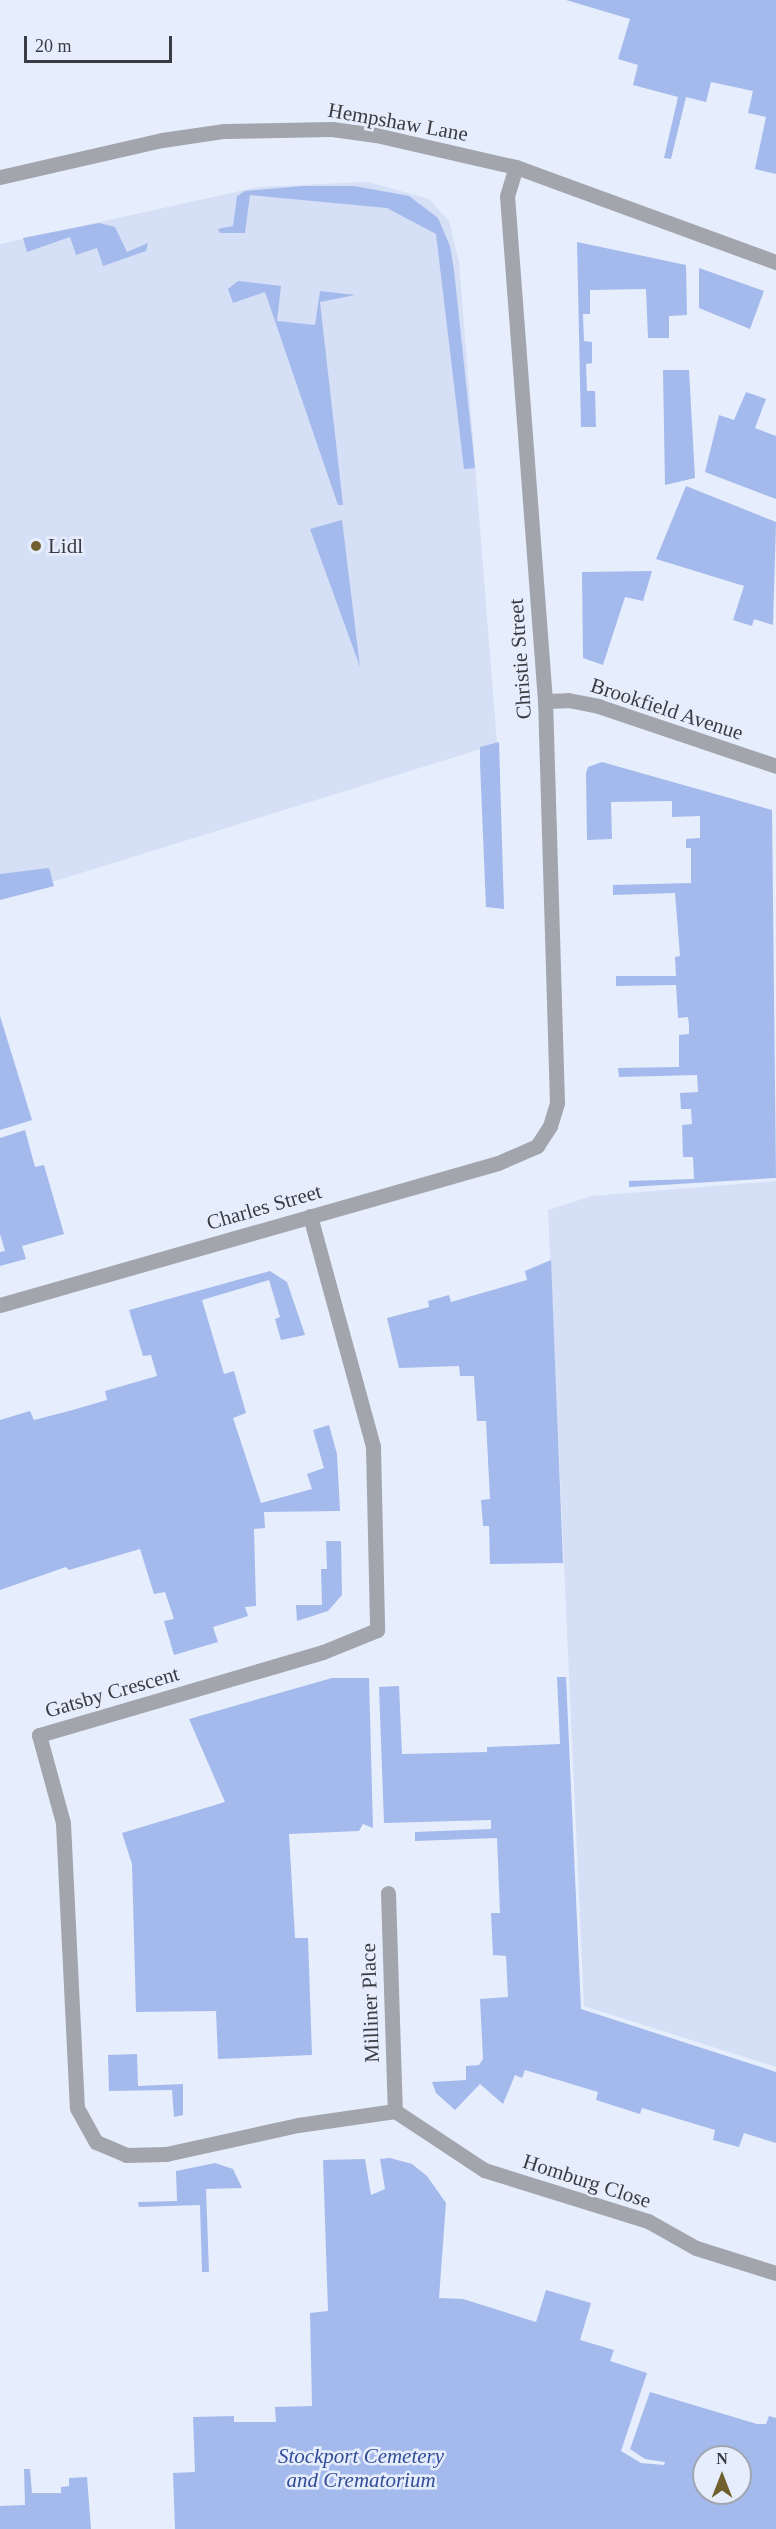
<!DOCTYPE html>
<html>
<head>
<meta charset="utf-8">
<style>
	body { margin:0 }
	#map { position:relative; width:776px; height:2529px; overflow:hidden; background:#e6edfc; font-family:"Times New Roman",serif }
	div>[style] { position:absolute }
	[style*='--x'] { left:calc(var(--x)*1px); top:calc(var(--y)*1px); width:calc(var(--w)*1px); rotate:calc(var(--a)*1deg) }
	.built>* { inset:0; background:#d5dff5 }
	.green>* { inset:0; background:#a4baec }
	.minor>* { height:15px; margin:-7.5px; padding:0 7.5px; transform-origin:7.5px; border-radius:7.5px; background:#a2a5ac }
	.tertiary>* { height:15px; margin:-7.5px; padding:0 7.5px; transform-origin:7.5px; border-radius:7.5px; background:#a2a5ac }
	.dots>* { width:16px; height:16px; translate:-50% -50%; box-sizing:border-box; border:3px solid #e6edfc; border-radius:50% }
	span { translate:-50% -50%; white-space:nowrap; text-align:center; line-height:1.15; -webkit-text-stroke:5px #e6edfc; paint-order:stroke }
	.street-label { font-size:21px; color:#393c42 }
	.poi-label { font-size:21px; color:#393c42 }
	.left { translate:0 -50%; text-align:left }
	.park-label { font-size:21px; color:#324d98; font-style:italic }
	.north { position:absolute; left:692px; top:2445px; width:60px; height:60px; box-sizing:border-box; background:#e6edfc; border:2px solid #a1a6b2; border-radius:50%; rotate:0deg; font-size:16px; font-weight:700; line-height:24px; text-align:center; color:#393c42 }
	.north::after { content:''; display:block; margin:auto; width:21px; height:27px; background:#6f602e; clip-path:polygon(50% 0,100% 100%,50% 72%,0 100%) }
	.scale { position:absolute; left:24px; top:36px; width:148px; height:27px; box-sizing:border-box; border:3px solid #393c42; border-top:0; padding-left:8px; font-size:18px; line-height:21px; white-space:nowrap; color:#393c42; -webkit-text-stroke:4px #e6edfc; paint-order:stroke }
</style>
</head>
<body>
<div id="map">
	<div class="built">
		<div style="clip-path:polygon(368px 182px,429px 199px,449px 221px,459px 262px,497px 744px,0 898px,0 244px,258px 187px)"></div>
		<div style="clip-path:polygon(776px 1181px,776px 2067px,584px 2006px,548px 1210px,592px 1196px)"></div>
	</div>
	<div class="green">
		<div style="clip-path:polygon(566px 0,776px 0,776px 174px,755px 169px,766px 117px,748px 113px,753px 91px,711px 82px,706px 102px,686px 97px,671px 159px,664px 158px,678px 97px,633px 85px,638px 65px,618px 59px,630px 19px)"></div>
		<div style="clip-path:polygon(303px 186px,354px 186px,409px 196px,438px 218px,450px 246px,454px 270px,475px 468px,464px 469px,436px 234px,387px 208px,250px 195px,245px 233px,220px 233px,218px 229px,233px 226px,237px 196px,245px 191px)"></div>
		<div style="clip-path:polygon(99px 223px,115px 227px,127px 252px,148px 243px,146px 251px,103px 266px,97px 248px,76px 255px,70px 237px,27px 252px,23px 238px)"></div>
		<div style="clip-path:polygon(577px 242px,686px 265px,687px 315px,669px 316px,669px 338px,648px 338px,646px 289px,590px 290px,590px 314px,583px 314px,584px 341px,592px 342px,592px 363px,586px 364px,587px 391px,595px 391px,596px 427px,581px 427px)"></div>
		<div style="clip-path:polygon(699px 268px,764px 291px,750px 329px,699px 308px)"></div>
		<div style="clip-path:polygon(238px 281px,281px 286px,277px 321px,315px 325px,320px 291px,355px 295px,320px 302px,343px 505px,338px 505px,265px 292px,233px 303px,228px 289px)"></div>
		<div style="clip-path:polygon(663px 370px,689px 370px,695px 478px,665px 485px)"></div>
		<div style="clip-path:polygon(746px 392px,766px 399px,755px 428px,776px 436px,776px 499px,705px 472px,719px 415px,734px 420px)"></div>
		<div style="clip-path:polygon(686px 486px,776px 522px,773px 625px,754px 619px,752px 626px,733px 620px,744px 586px,656px 559px)"></div>
		<div style="clip-path:polygon(342px 520px,360px 667px,310px 529px)"></div>
		<div style="clip-path:polygon(652px 571px,643px 601px,625px 597px,603px 665px,583px 658px,582px 572px)"></div>
		<div style="clip-path:polygon(499px 742px,504px 909px,486px 907px,480px 763px,480px 747px)"></div>
		<div style="clip-path:polygon(602px 762px,772px 810px,776px 1178px,629px 1187px,629px 1181px,694px 1179px,693px 1157px,683px 1157px,682px 1125px,692px 1124px,691px 1109px,681px 1109px,680px 1093px,698px 1092px,697px 1075px,619px 1077px,618px 1068px,679px 1067px,679px 1035px,689px 1034px,689px 1025px,688px 1017px,678px 1018px,676px 985px,616px 986px,616px 976px,676px 976px,675px 957px,680px 956px,675px 893px,613px 895px,613px 885px,691px 883px,691px 848px,686px 848px,686px 839px,700px 838px,700px 816px,672px 817px,672px 801px,611px 802px,612px 839px,587px 840px,586px 773px,588px 767px)"></div>
		<div style="clip-path:polygon(49px 868px,54px 886px,0 900px,0 874px)"></div>
		<div style="clip-path:polygon(0 1016px,32px 1120px,0 1130px)"></div>
		<div style="clip-path:polygon(25px 1130px,35px 1167px,44px 1165px,64px 1234px,22px 1246px,26px 1259px,0 1266px,0 1252px,5px 1251px,0 1234px,0 1138px)"></div>
		<div style="clip-path:polygon(551px 1260px,563px 1563px,490px 1564px,489px 1526px,483px 1526px,481px 1500px,490px 1499px,486px 1421px,477px 1421px,474px 1376px,460px 1376px,459px 1366px,399px 1368px,387px 1318px,429px 1307px,428px 1301px,449px 1295px,451px 1302px,527px 1280px,525px 1271px)"></div>
		<div style="clip-path:polygon(270px 1271px,287px 1282px,305px 1335px,281px 1340px,275px 1319px,280px 1317px,269px 1280px,202px 1300px,224px 1374px,234px 1371px,246px 1413px,233px 1418px,261px 1503px,312px 1489px,307px 1474px,324px 1468px,313px 1430px,329px 1425px,337px 1454px,340px 1511px,264px 1512px,265px 1528px,254px 1529px,256px 1606px,245px 1607px,248px 1616px,213px 1627px,218px 1642px,174px 1655px,164px 1621px,174px 1619px,165px 1592px,154px 1594px,140px 1549px,69px 1570px,66px 1567px,0 1590px,0 1420px,30px 1411px,34px 1420px,69px 1411px,107px 1400px,105px 1391px,157px 1376px,151px 1355px,143px 1356px,129px 1310px)"></div>
		<div style="clip-path:polygon(326px 1541px,341px 1541px,342px 1595px,328px 1611px,297px 1621px,296px 1605px,322px 1605px,321px 1569px,327px 1569px)"></div>
		<div style="clip-path:polygon(557px 1677px,566px 1677px,581px 2009px,776px 2072px,776px 2143px,744px 2133px,739px 2147px,713px 2140px,715px 2130px,642px 2108px,640px 2114px,596px 2100px,598px 2092px,525px 2070px,522px 2078px,515px 2075px,503px 2104px,480px 2084px,455px 2110px,436px 2093px,432px 2082px,466px 2080px,466px 2066px,479px 2065px,483px 2059px,480px 1999px,508px 1997px,506px 1956px,493px 1955px,491px 1913px,500px 1913px,497px 1838px,415px 1841px,415px 1832px,491px 1829px,491px 1820px,384px 1823px,379px 1687px,399px 1686px,402px 1754px,487px 1752px,487px 1747px,560px 1744px)"></div>
		<div style="clip-path:polygon(332px 1678px,369px 1678px,373px 1828px,363px 1824px,359px 1831px,289px 1834px,295px 1938px,308px 1938px,312px 2055px,218px 2059px,216px 2011px,136px 2012px,132px 1864px,122px 1833px,225px 1802px,189px 1719px)"></div>
		<div style="clip-path:polygon(137px 2054px,138px 2086px,183px 2084px,183px 2115px,174px 2117px,172px 2090px,109px 2091px,108px 2055px)"></div>
		<div style="clip-path:polygon(evenodd,390px 2158px,412px 2164px,427px 2176px,446px 2203px,439px 2298px,463px 2299px,536px 2322px,546px 2290px,591px 2303px,580px 2340px,614px 2350px,610px 2361px,647px 2373px,621px 2451px,641px 2463px,664px 2465px,665px 2462px,645px 2459px,630px 2449px,650px 2392px,757px 2424px,766px 2424px,769px 2416px,776px 2418px,776px 2529px,175px 2529px,173px 2473px,195px 2472px,193px 2417px,234px 2416px,234px 2422px,276px 2422px,275px 2407px,312px 2406px,310px 2313px,328px 2311px,323px 2160px,365px 2159px,371px 2195px,385px 2189px,380px 2159px,390px 2158px,704px 2457px,740px 2457px,740px 2493px,704px 2493px,704px 2457px)"></div>
		<div style="clip-path:polygon(215px 2163px,233px 2169px,242px 2188px,206px 2189px,209px 2272px,202px 2272px,200px 2205px,139px 2207px,138px 2202px,177px 2201px,176px 2171px)"></div>
		<div style="clip-path:polygon(24px 2469px,30px 2469px,32px 2493px,61px 2493px,61px 2487px,69px 2486px,69px 2478px,87px 2477px,91px 2529px,0 2529px,0 2506px,25px 2505px)"></div>
	</div>
	<div class="minor">
		<div style="--x:545;--y:701;--w:23;--a:-2"></div>
		<div style="--x:568;--y:700;--w:31;--a:11"></div>
		<div style="--x:598;--y:706;--w:188;--a:18.6"></div>
		<div style="--x:310;--y:1216;--w:239;--a:74.7"></div>
		<div style="--x:373;--y:1447;--w:183;--a:88.7"></div>
		<div style="--x:377;--y:1630;--w:58;--a:157.8"></div>
		<div style="--x:323;--y:1652;--w:296;--a:163.7"></div>
		<div style="--x:39;--y:1735;--w:91;--a:74.7"></div>
		<div style="--x:63;--y:1823;--w:285;--a:87.2"></div>
		<div style="--x:77;--y:2108;--w:39;--a:61"></div>
		<div style="--x:96;--y:2142;--w:33;--a:23"></div>
		<div style="--x:126;--y:2155;--w:40;--a:-1.4"></div>
		<div style="--x:166;--y:2154;--w:135;--a:-12.4"></div>
		<div style="--x:298;--y:2125;--w:98;--a:-8.2"></div>
		<div style="--x:0;--y:1305;--w:518;--a:-15.92"></div>
		<div style="--x:498;--y:1163;--w:43;--a:-23.6"></div>
		<div style="--x:537;--y:1146;--w:24;--a:-57"></div>
		<div style="--x:550;--y:1126;--w:24;--a:-73"></div>
		<div style="--x:557;--y:1103;--w:402;--a:-91.7"></div>
		<div style="--x:545;--y:701;--w:506;--a:-94.3"></div>
		<div style="--x:507;--y:196;--w:30;--a:-73"></div>
		<div style="--x:388;--y:1893;--w:218;--a:88.2"></div>
		<div style="--x:395;--y:2111;--w:107;--a:33.5"></div>
		<div style="--x:484;--y:2170;--w:172;--a:17.3"></div>
		<div style="--x:648;--y:2221;--w:55;--a:29.4"></div>
		<div style="--x:696;--y:2248;--w:84;--a:17.4"></div>
	</div>
	<div class="tertiary">
		<div style="--x:0;--y:177;--w:166;--a:-12.9"></div>
		<div style="--x:162;--y:140;--w:63;--a:-8.3"></div>
		<div style="--x:224;--y:131;--w:108;--a:-1.1"></div>
		<div style="--x:332;--y:129;--w:44;--a:7.8"></div>
		<div style="--x:376;--y:135;--w:144;--a:12.9"></div>
		<div style="--x:516;--y:167;--w:277;--a:20.1"></div>
	</div>
	<div class="dots">
		<div style="left:36px;top:546px;background:#6f602e"></div>
	</div>
	<div class="street-label">
		<span style="left:398px;top:122px;rotate:10deg">Hempshaw Lane</span>
		<span style="left:520px;top:659px;rotate:-94deg">Christie Street</span>
		<span style="left:667px;top:709px;rotate:18deg">Brookfield Avenue</span>
		<span style="left:264px;top:1207px;rotate:-16deg">Charles Street</span>
		<span style="left:112px;top:1692px;rotate:-16deg">Gatsby Crescent</span>
		<span style="left:370px;top:2003px;rotate:-92deg">Milliner Place</span>
		<span style="left:587px;top:2181px;rotate:18deg">Homburg Close</span>
	</div>
	<div class="poi-label">
		<span class="left" style="left:48px;top:546px">Lidl</span>
	</div>
	<div class="park-label">
		<span style="left:361px;top:2468px">Stockport Cemetery<br>and Crematorium</span>
	</div>
	<div class="north">N</div>
	<div class="scale">20 m</div>
</div>
</body>
</html>
